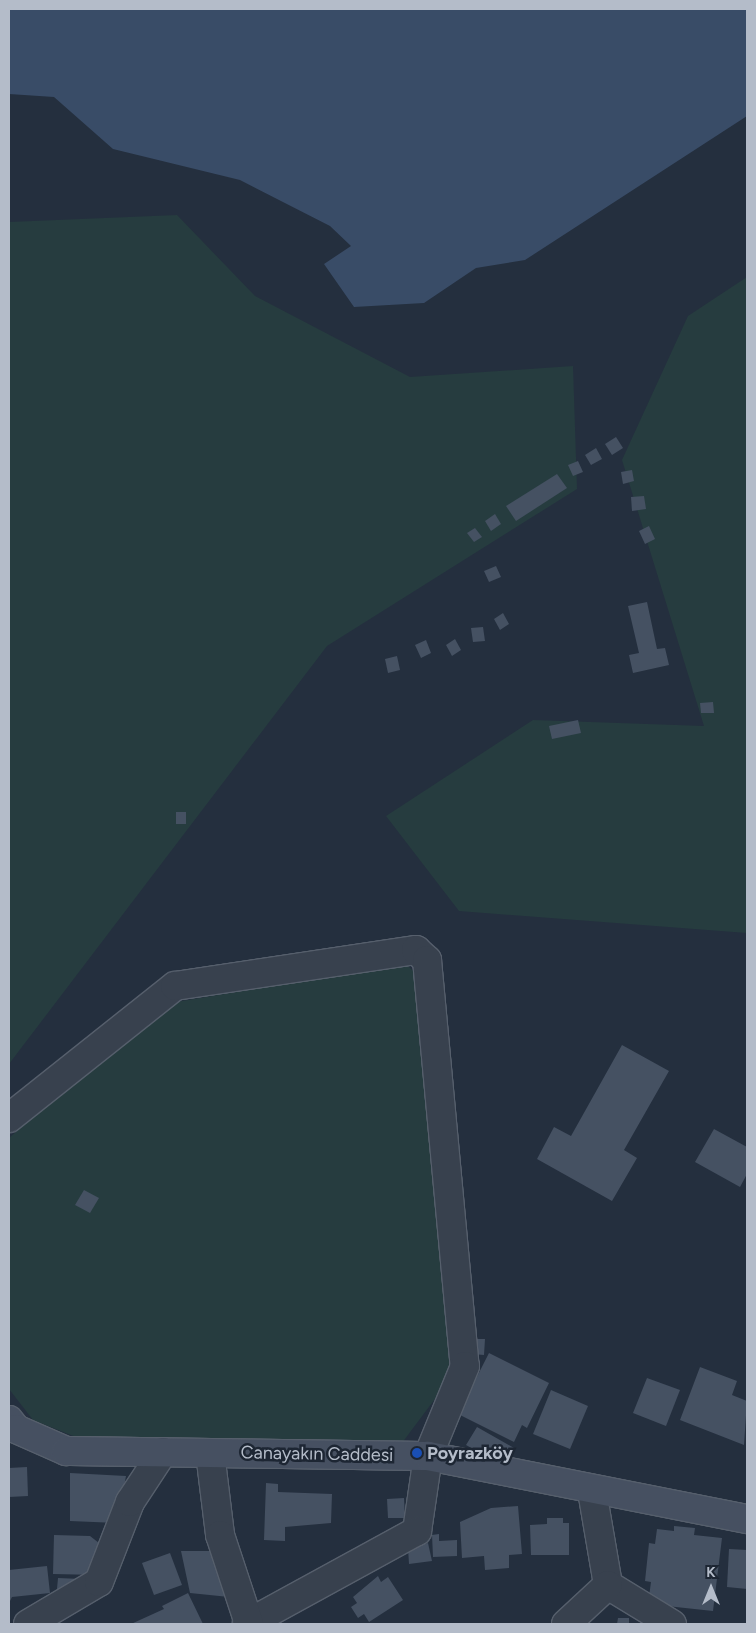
<!DOCTYPE html>
<html>
<head>
<meta charset="utf-8">
<style>
	body { margin:0 }
	#map { position:relative; width:756px; height:1633px; overflow:hidden; background:#242f3e; font-family:Figtree,sans-serif }
	div>[style] { position:absolute }
	[style*='--x'] { left:calc(var(--x)*1px); top:calc(var(--y)*1px); width:calc(var(--w)*1px); rotate:calc(var(--a)*1deg) }
	.green>* { inset:0; background:#263c3f }
	.water>* { inset:0; background:#394c67 }
	.building>* { inset:0; background:#455162 }
	.roads { filter:drop-shadow(1px 0 #565f6c) drop-shadow(-1px 0 #565f6c) drop-shadow(0 1px #565f6c) drop-shadow(0 -1px #565f6c) }
	.street>* { height:28px; margin:-14px; padding:0 14px; transform-origin:14px; border-radius:14px; background:#38414e }
	.secondary>* { height:28px; margin:-14px; padding:0 14px; transform-origin:14px; border-radius:14px; background:#465061 }
	.dots>* { width:14px; height:14px; translate:-50% -50%; box-sizing:border-box; border:2px solid #1d2633; border-radius:50% }
	span { translate:-50% -50%; white-space:nowrap; text-align:center; line-height:1.15; -webkit-text-stroke:5px #1d2633; paint-order:stroke }
	.poi-label { font-size:18px; color:#b4bcc9; font-weight:700 }
	.left { translate:0 -50%; text-align:left }
	.street-label { font-size:18px; color:#b4bcc9 }
	.frame { position:absolute; inset:0; border:10px solid #b4bcc9; pointer-events:none }
	.north { position:absolute; left:686px; top:1563px; width:50px; height:50px; -webkit-text-stroke:4px #1d2633; paint-order:stroke; rotate:0deg; font-size:14px; font-weight:700; line-height:20px; text-align:center; color:#b4bcc9 }
	.north::after { content:''; display:block; margin:auto; width:18px; height:22px; background:#b4bcc9; clip-path:polygon(50% 0,100% 100%,50% 72%,0 100%) }
</style>
</head>
<body>
<div id="map">
	<div class="green">
		<div style="clip-path:polygon(177px 215px,255px 296px,410px 377px,573px 366px,577px 489px,327px 646px,9px 1064px,9px 222px)"></div>
		<div style="clip-path:polygon(747px 277px,747px 933px,459px 911px,386px 816px,533px 720px,704px 726px,622px 460px,688px 316px)"></div>
		<div style="clip-path:polygon(406px 964px,423px 981px,458px 1368px,402px 1443px,86px 1441px,33px 1420px,9px 1389px,9px 1138px,164px 1004px)"></div>
	</div>
	<div class="water">
		<div style="clip-path:polygon(9px 9px,747px 9px,747px 116px,525px 260px,476px 268px,424px 303px,354px 307px,324px 264px,351px 246px,330px 226px,240px 180px,113px 149px,54px 97px,9px 94px)"></div>
	</div>
	<div class="building">
		<div style="clip-path:polygon(616px 437px,623px 448px,612px 455px,605px 444px)"></div>
		<div style="clip-path:polygon(596px 448px,602px 459px,591px 465px,585px 455px)"></div>
		<div style="clip-path:polygon(578px 461px,583px 472px,573px 476px,568px 465px)"></div>
		<div style="clip-path:polygon(632px 470px,634px 481px,623px 484px,621px 472px)"></div>
		<div style="clip-path:polygon(557px 474px,567px 488px,516px 521px,506px 506px)"></div>
		<div style="clip-path:polygon(644px 496px,646px 509px,632px 511px,631px 497px)"></div>
		<div style="clip-path:polygon(495px 514px,501px 524px,491px 531px,485px 521px)"></div>
		<div style="clip-path:polygon(649px 526px,655px 539px,645px 544px,639px 531px)"></div>
		<div style="clip-path:polygon(475px 528px,482px 537px,474px 542px,467px 533px)"></div>
		<div style="clip-path:polygon(496px 566px,501px 577px,489px 582px,484px 571px)"></div>
		<div style="clip-path:polygon(647px 602px,657px 649px,665px 648px,669px 665px,633px 673px,629px 655px,639px 653px,628px 606px)"></div>
		<div style="clip-path:polygon(503px 613px,509px 624px,500px 630px,494px 619px)"></div>
		<div style="clip-path:polygon(483px 627px,485px 641px,473px 642px,471px 628px)"></div>
		<div style="clip-path:polygon(455px 639px,461px 650px,452px 656px,446px 645px)"></div>
		<div style="clip-path:polygon(426px 640px,431px 653px,421px 658px,415px 645px)"></div>
		<div style="clip-path:polygon(397px 656px,400px 670px,388px 673px,385px 659px)"></div>
		<div style="clip-path:polygon(713px 702px,714px 713px,701px 713px,700px 703px)"></div>
		<div style="clip-path:polygon(578px 720px,581px 733px,552px 739px,549px 726px)"></div>
		<div style="clip-path:polygon(176px 812px,186px 812px,186px 824px,176px 824px)"></div>
		<div style="clip-path:polygon(622px 1045px,669px 1071px,624px 1150px,637px 1158px,612px 1201px,537px 1159px,554px 1127px,571px 1136px)"></div>
		<div style="clip-path:polygon(714px 1129px,747px 1147px,747px 1174px,740px 1187px,695px 1162px)"></div>
		<div style="clip-path:polygon(84px 1190px,99px 1198px,90px 1213px,75px 1205px)"></div>
		<div style="clip-path:polygon(473px 1339px,485px 1339px,484px 1355px,472px 1354px)"></div>
		<div style="clip-path:polygon(489px 1353px,549px 1383px,527px 1428px,522px 1425px,514px 1442px,458px 1414px)"></div>
		<div style="clip-path:polygon(700px 1367px,737px 1381px,732px 1395px,747px 1401px,744px 1445px,680px 1420px)"></div>
		<div style="clip-path:polygon(647px 1378px,680px 1390px,666px 1426px,633px 1413px)"></div>
		<div style="clip-path:polygon(551px 1390px,588px 1406px,570px 1449px,533px 1434px)"></div>
		<div style="clip-path:polygon(477px 1427px,514px 1448px,507px 1459px,486px 1446px,482px 1454px,466px 1445px)"></div>
		<div style="clip-path:polygon(27px 1467px,28px 1496px,9px 1497px,9px 1468px)"></div>
		<div style="clip-path:polygon(70px 1473px,126px 1476px,117px 1523px,70px 1521px)"></div>
		<div style="clip-path:polygon(266px 1483px,278px 1484px,278px 1492px,332px 1494px,331px 1523px,285px 1527px,285px 1541px,264px 1540px)"></div>
		<div style="clip-path:polygon(404px 1498px,405px 1518px,388px 1518px,387px 1499px)"></div>
		<div style="clip-path:polygon(518px 1506px,522px 1554px,509px 1555px,509px 1568px,485px 1570px,484px 1556px,462px 1558px,460px 1522px,491px 1508px)"></div>
		<div style="clip-path:polygon(547px 1518px,563px 1518px,563px 1523px,569px 1523px,569px 1555px,531px 1555px,530px 1525px,547px 1524px)"></div>
		<div style="clip-path:polygon(674px 1526px,695px 1528px,694px 1535px,722px 1538px,713px 1611px,648px 1604px,651px 1582px,645px 1581px,649px 1543px,655px 1544px,657px 1529px,674px 1531px)"></div>
		<div style="clip-path:polygon(439px 1534px,439px 1541px,457px 1540px,457px 1556px,433px 1557px,432px 1535px)"></div>
		<div style="clip-path:polygon(54px 1535px,90px 1536px,99px 1543px,98px 1575px,53px 1574px)"></div>
		<div style="clip-path:polygon(428px 1543px,432px 1561px,409px 1564px,408px 1548px)"></div>
		<div style="clip-path:polygon(729px 1549px,747px 1550px,747px 1589px,727px 1587px)"></div>
		<div style="clip-path:polygon(181px 1551px,220px 1551px,229px 1597px,190px 1593px)"></div>
		<div style="clip-path:polygon(170px 1553px,182px 1585px,154px 1595px,142px 1563px)"></div>
		<div style="clip-path:polygon(47px 1566px,50px 1593px,12px 1597px,9px 1603px,9px 1570px)"></div>
		<div style="clip-path:polygon(378px 1576px,381px 1582px,388px 1577px,403px 1600px,369px 1622px,364px 1614px,358px 1618px,351px 1607px,357px 1603px,353px 1597px)"></div>
		<div style="clip-path:polygon(58px 1578px,81px 1579px,81px 1590px,57px 1589px)"></div>
		<div style="clip-path:polygon(188px 1593px,203px 1624px,131px 1624px,164px 1609px,162px 1606px)"></div>
		<div style="clip-path:polygon(618px 1618px,629px 1618px,629px 1624px,617px 1624px)"></div>
	</div>
	<div class="roads">
		<div class="street">
			<div style="--x:9;--y:1118;--w:212;--a:-38.5"></div>
			<div style="--x:175;--y:986;--w:244;--a:-8.5"></div>
			<div style="--x:416;--y:950;--w:15;--a:42"></div>
			<div style="--x:427;--y:960;--w:408;--a:84.7"></div>
			<div style="--x:465;--y:1366;--w:97;--a:112.3"></div>
			<div style="--x:428;--y:1456;--w:76;--a:98.3"></div>
			<div style="--x:417;--y:1531;--w:194;--a:151.3"></div>
			<div style="--x:210;--y:1453;--w:83;--a:83"></div>
			<div style="--x:220;--y:1535;--w:93;--a:71.8"></div>
			<div style="--x:592;--y:1491;--w:95;--a:80.3"></div>
			<div style="--x:608;--y:1585;--w:75;--a:31.4"></div>
			<div style="--x:28;--y:1624;--w:82;--a:-30.6"></div>
			<div style="--x:99;--y:1582;--w:86;--a:-68.8"></div>
			<div style="--x:130;--y:1502;--w:60;--a:-56.6"></div>
			<div style="--x:566;--y:1624;--w:57;--a:-42.9"></div>
		</div>
		<div class="secondary">
			<div style="--x:9;--y:1420;--w:11;--a:52"></div>
			<div style="--x:16;--y:1429;--w:55;--a:23.7"></div>
			<div style="--x:66;--y:1451;--w:362;--a:0.8"></div>
			<div style="--x:428;--y:1456;--w:325;--a:11.2"></div>
		</div>
	</div>
	<div class="dots">
		<div style="left:417px;top:1453px;background:#1a4fb4"></div>
	</div>
	<div class="poi-label">
		<span class="left" style="left:427px;top:1453px">Poyrazköy</span>
	</div>
	<div class="street-label">
		<span style="left:317px;top:1454px;rotate:1deg">Canayakın Caddesi</span>
	</div>
	<div class="frame"></div>
	<div class="north">K</div>
</div>
</body>
</html>
